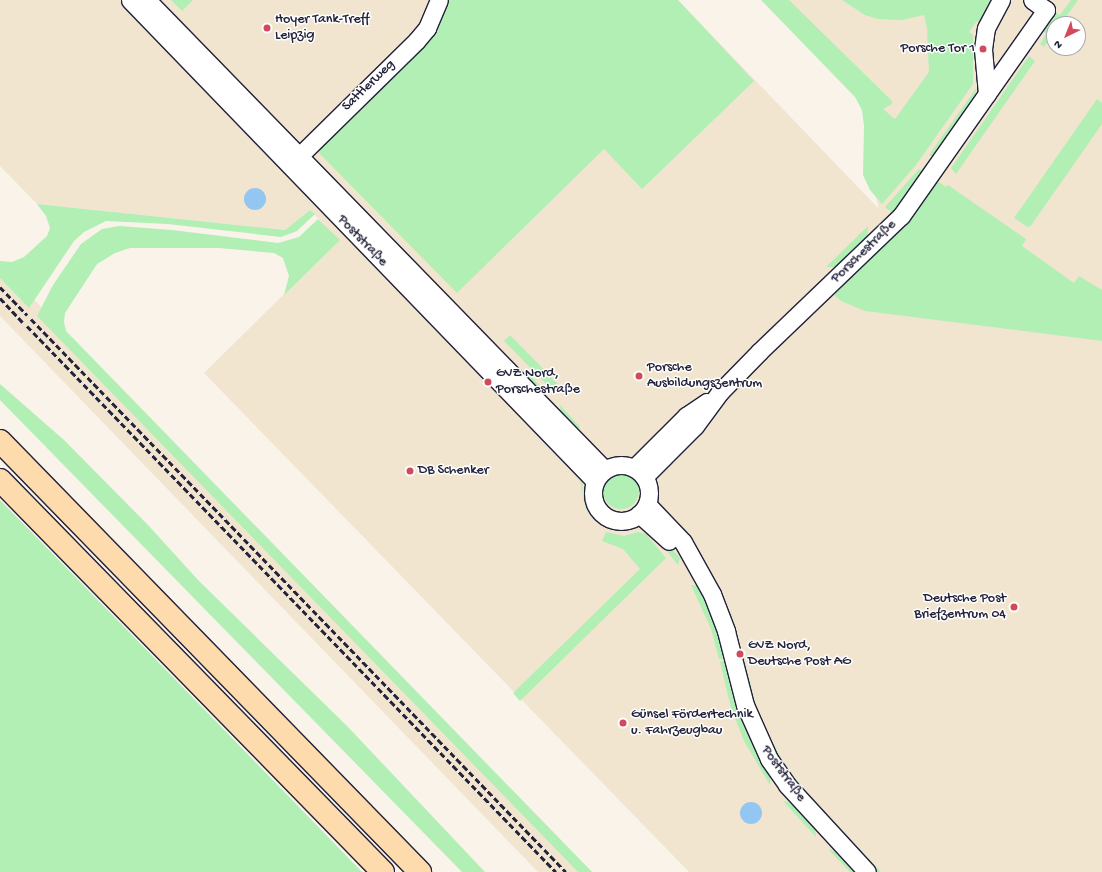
<!DOCTYPE html>
<html>
<head>
<meta charset="utf-8">
<style>
	body { margin:0 }
	#map { position:relative; width:1102px; height:872px; overflow:hidden; background:#f9f3ea; font-family:"Gochi Hand",sans-serif }
	div>[style] { position:absolute }
	[style*='--x'] { left:calc(var(--x)*1px); top:calc(var(--y)*1px); width:calc(var(--w)*1px); rotate:calc(var(--a)*1deg) }
	.built>* { inset:0; background:#f2e5d0 }
	.green>* { inset:0; background:#b1efb5 }
	.round { border-radius:50% }
	.water>* { inset:0; background:#93c7f1 }
	.roads { filter:drop-shadow(1px 0 #22223b) drop-shadow(-1px 0 #22223b) drop-shadow(0 1px #22223b) drop-shadow(0 -1px #22223b) }
	.minor>* { height:17px; margin:-8.5px; padding:0 8.5px; transform-origin:8.5px; border-radius:8.5px; background:#fff }
	.minor>.ring { margin:-8.5px; padding:0; box-sizing:content-box; background:none; border:17px solid #fff; border-radius:50% }
	.highway>* { height:22px; margin:-11px; padding:0 11px; transform-origin:11px; border-radius:11px; background:#fedbac }
	.rail>* { height:3px; margin-top:-1.5px; transform-origin:0; background:repeating-linear-gradient(90deg,#22223b 0 6px,transparent 0 9px) }
	.dots>* { width:11px; height:11px; translate:-50% -50%; box-sizing:border-box; border:2px solid #fff; border-radius:50% }
	span { translate:-50% -50%; white-space:nowrap; text-align:center; line-height:1.15; -webkit-text-stroke:3px #fff; paint-order:stroke }
	.poi-label { font-size:14px; color:#22223b }
	.left { translate:0 -50%; text-align:left }
	.right { translate:-100% -50%; text-align:right }
	.street-label { font-size:14px; color:#22223b }
	.north { position:absolute; left:1046px; top:16px; width:40px; height:40px; box-sizing:border-box; background:#fff; border:1px solid #a7a7b1; border-radius:50%; rotate:223deg; font-size:11px; font-weight:700; line-height:16px; text-align:center; color:#22223b }
	.north::after { content:''; display:block; margin:auto; width:14px; height:18px; background:#d1495b; clip-path:polygon(50% 0,100% 100%,50% 72%,0 100%) }
</style>
</head>
<body>
<div id="map">
	<div class="built">
		<div style="clip-path:polygon(evenodd,0 0,678px 0,879px 209px,869px 169px,892px 130px,765px 0,1102px 0,1102px 872px,689px 872px,204px 373px,339px 240px,310px 210px,285px 230px,37px 204px,0 166px,0 0,1054px 24px,1078px 24px,1078px 48px,1054px 48px,1054px 24px)"></div>
		<div style="clip-path:polygon(0 264px,144px 415px,592px 872px,538px 872px,0 316px)"></div>
	</div>
	<div class="green">
		<div style="clip-path:polygon(171px 0,193px 0,182px 11px)"></div>
		<div style="clip-path:polygon(446px 0,678px 0,754px 81px,642px 189px,604px 149px,457px 293px,319px 153px,324px 140px)"></div>
		<div style="clip-path:polygon(761px 0,789px 0,892px 101px,892px 104px,883px 109px,895px 119px,929px 72px,927px 28px,924px 15px,902px 20px,878px 19px,865px 15px,842px 0,994px 0,981px 24px,977px 21px,969px 32px,973px 35px,973px 84px,916px 165px,882px 204px,870px 190px,863px 175px,864px 126px,862px 110px,855px 97px)"></div>
		<div style="clip-path:polygon(1071px 0,1078px 0,1061px 24px,1054px 24px,1054px 34px,1044px 47px,1040px 44px,1046px 34px,1041px 29px,1054px 11px,1060px 15px)"></div>
		<div style="clip-path:polygon(1029px 56px,1035px 61px,956px 174px,951px 168px)"></div>
		<div style="clip-path:polygon(977px 87px,972px 104px,934px 158px,929px 155px)"></div>
		<div style="clip-path:polygon(1097px 99px,1102px 103px,1102px 124px,1030px 227px,1026px 226px,1014px 218px)"></div>
		<div style="clip-path:polygon(919px 169px,924px 172px,895px 213px,890px 211px,885px 207px)"></div>
		<div style="clip-path:polygon(937px 181px,946px 187px,948px 185px,1026px 239px,1022px 246px,1074px 283px,1079px 276px,1102px 290px,1102px 341px,865px 311px,841px 301px,835px 296px,836px 288px)"></div>
		<div style="clip-path:polygon(37px 204px,285px 230px,310px 210px,315px 214px,297px 231px,281px 237px,168px 224px,106px 221px,84px 232px,74px 241px,29px 308px,0 278px,0 261px,12px 262px,24px 257px,47px 236px,50px 228px,46px 216px)"></div>
		<div style="clip-path:polygon(318px 219px,340px 240px,284px 295px,289px 276px,283px 258px,274px 253px,219px 248px,130px 248px,115px 253px,97px 264px,65px 313px,64px 322px,66px 331px,592px 872px,578px 872px,37px 316px,53px 285px,81px 244px,102px 229px,119px 226px,172px 230px,278px 243px,299px 237px)"></div>
		<div style="clip-path:polygon(868px 226px,867px 241px,840px 267px,826px 267px)"></div>
		<div style="clip-path:polygon(510px 335px,558px 384px,552px 390px,504px 341px)"></div>
		<div style="clip-path:polygon(527px 372px,543px 389px,535px 388px,524px 375px)"></div>
		<div style="clip-path:polygon(0 384px,64px 440px,148px 525px,199px 581px,348px 727px,485px 872px,462px 872px,0 400px)"></div>
		<div style="clip-path:polygon(560px 405px,580px 427px,574px 433px,561px 420px)"></div>
		<div style="clip-path:polygon(561px 455px,581px 476px,584px 497px,594px 518px,613px 528px,639px 526px,643px 528px,612px 529px,593px 519px,585px 507px,580px 479px,559px 457px)"></div>
		<div class="round" style="left:603px;top:473px;width:36px;height:36px"></div>
		<div style="clip-path:polygon(0 500px,129px 632px,362px 872px,0 872px)"></div>
		<div style="clip-path:polygon(606px 532px,624px 536px,638px 532px,646px 534px,666px 558px,520px 701px,513px 693px,640px 569px,623px 549px,602px 541px)"></div>
		<div style="clip-path:polygon(685px 534px,711px 572px,733px 618px,727px 616px)"></div>
		<div style="clip-path:polygon(670px 547px,680px 558px,678px 565px,666px 550px)"></div>
		<div style="clip-path:polygon(691px 585px,699px 586px,707px 600px,727px 658px,719px 659px,711px 629px)"></div>
		<div style="clip-path:polygon(743px 655px,758px 713px,783px 762px,801px 786px,881px 872px,876px 872px,813px 805px,780px 764px,755px 714px,739px 656px)"></div>
		<div style="clip-path:polygon(727px 660px,771px 773px,770px 785px,744px 741px,731px 708px,720px 662px)"></div>
		<div style="clip-path:polygon(783px 801px,794px 804px,815px 828px,816px 837px)"></div>
		<div style="clip-path:polygon(828px 849px,841px 854px,859px 872px,850px 872px)"></div>
	</div>
	<div class="water">
		<div class="round" style="left:244px;top:188px;width:22px;height:22px"></div>
		<div class="round" style="left:740px;top:802px;width:22px;height:22px"></div>
	</div>
	<div class="roads">
		<div class="minor">
			<div style="--x:130;--y:0;--w:669;--a:45.97"></div>
			<div style="--x:147;--y:0;--w:655;--a:45.74"></div>
			<div style="--x:987;--y:94;--w:45;--a:-95.1"></div>
			<div style="--x:983;--y:49;--w:21;--a:-82"></div>
			<div style="--x:986;--y:28;--w:32;--a:-62"></div>
			<div style="--x:292;--y:163;--w:175;--a:-44.5"></div>
			<div style="--x:417;--y:40;--w:16;--a:-50"></div>
			<div style="--x:427;--y:28;--w:30;--a:-67"></div>
			<div class="ring" style="left:593px;top:465px;width:39px;height:39px"></div>
			<div style="--x:634;--y:468;--w:74;--a:-45"></div>
			<div style="--x:686;--y:416;--w:25;--a:-34"></div>
			<div style="--x:644;--y:477;--w:72;--a:-45"></div>
			<div style="--x:695;--y:426;--w:42;--a:-53.7"></div>
			<div style="--x:720;--y:392;--w:57;--a:-45.7"></div>
			<div style="--x:760;--y:351;--w:195;--a:-43.8"></div>
			<div style="--x:901;--y:216;--w:252;--a:-54.9"></div>
			<div style="--x:1046;--y:10;--w:17;--a:-144"></div>
			<div style="--x:647;--y:504;--w:52;--a:46.5"></div>
			<div style="--x:683;--y:542;--w:60;--a:60.9"></div>
			<div style="--x:712;--y:594;--w:40;--a:69"></div>
			<div style="--x:726;--y:631;--w:76;--a:75.6"></div>
			<div style="--x:745;--y:705;--w:59;--a:66"></div>
			<div style="--x:769;--y:759;--w:32;--a:55"></div>
			<div style="--x:787;--y:785;--w:118;--a:47.4"></div>
			<div style="--x:639;--y:514;--w:40;--a:42"></div>
		</div>
		<div class="highway">
			<div style="--x:0;--y:441;--w:602;--a:45.74"></div>
			<div style="--x:0;--y:480;--w:548;--a:45.67"></div>
		</div>
	</div>
	<div class="rail">
		<div style="--x:0;--y:287;--w:39;--a:46"></div>
		<div style="--x:0;--y:298;--w:33;--a:47"></div>
		<div style="--x:31;--y:319;--w:769;--a:45.95"></div>
		<div style="--x:27;--y:326;--w:760;--a:45.91"></div>
	</div>
	<div class="dots">
		<div style="left:267px;top:28px;background:#d1495b"></div>
		<div style="left:983px;top:49px;background:#d1495b"></div>
		<div style="left:639px;top:376px;background:#d1495b"></div>
		<div style="left:488px;top:382px;background:#d1495b"></div>
		<div style="left:410px;top:471px;background:#d1495b"></div>
		<div style="left:1014px;top:607px;background:#d1495b"></div>
		<div style="left:740px;top:654px;background:#d1495b"></div>
		<div style="left:623px;top:723px;background:#d1495b"></div>
	</div>
	<div class="poi-label">
		<span class="left" style="left:275px;top:28px">Hoyer Tank-Treff<br>Leipzig</span>
		<span class="right" style="left:975px;top:49px">Porsche Tor 1</span>
		<span class="left" style="left:647px;top:376px">Porsche<br>Ausbildungszentrum</span>
		<span class="left" style="left:496px;top:382px">GVZ Nord,<br>Porschestraße</span>
		<span class="left" style="left:418px;top:471px">DB Schenker</span>
		<span class="right" style="left:1006px;top:607px">Deutsche Post<br>Briefzentrum 04</span>
		<span class="left" style="left:748px;top:654px">GVZ Nord,<br>Deutsche Post AG</span>
		<span class="left" style="left:631px;top:723px">Günsel Fördertechnik<br>u. Fahrzeugbau</span>
	</div>
	<div class="street-label">
		<span style="left:369px;top:86px;rotate:-44deg">Sattlerweg</span>
		<span style="left:362px;top:241px;rotate:46deg">Poststraße</span>
		<span style="left:864px;top:252px;rotate:-44deg">Porschestraße</span>
		<span style="left:783px;top:774px;rotate:54deg">Poststraße</span>
	</div>
	<div class="north">N</div>
</div>
</body>
</html>
